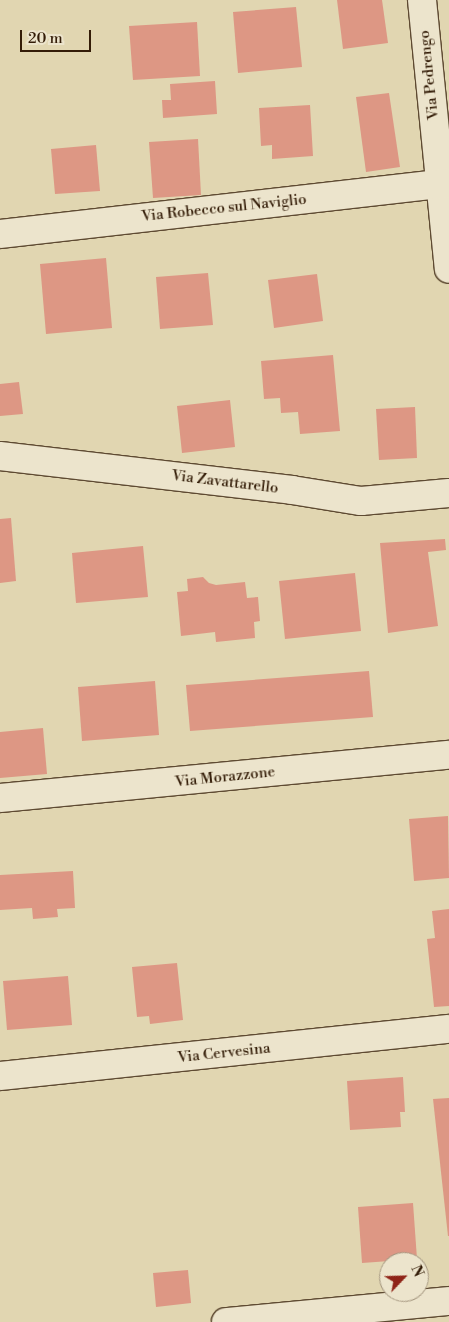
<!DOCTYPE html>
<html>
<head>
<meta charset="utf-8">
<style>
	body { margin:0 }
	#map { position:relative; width:449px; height:1322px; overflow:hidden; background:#e1d6b1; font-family:"Libre Bodoni",serif }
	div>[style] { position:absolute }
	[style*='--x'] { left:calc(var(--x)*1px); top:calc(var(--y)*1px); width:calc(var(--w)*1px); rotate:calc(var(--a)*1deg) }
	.building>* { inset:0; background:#dd9784 }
	.roads { filter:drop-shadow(1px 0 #5e4a32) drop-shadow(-1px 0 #5e4a32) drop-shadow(0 1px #5e4a32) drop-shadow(0 -1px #5e4a32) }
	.minor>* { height:28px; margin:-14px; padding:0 14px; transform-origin:14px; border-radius:14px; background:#ece4cc }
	span { translate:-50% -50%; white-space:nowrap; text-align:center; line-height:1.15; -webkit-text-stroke:4px #ece4cc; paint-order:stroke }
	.street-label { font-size:15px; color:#331c07 }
	.north { position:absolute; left:379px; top:1252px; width:50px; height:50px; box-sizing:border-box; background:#ece4cc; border:1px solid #a2947d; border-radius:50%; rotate:66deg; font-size:14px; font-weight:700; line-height:20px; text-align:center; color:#331c07 }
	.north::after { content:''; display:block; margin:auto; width:18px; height:22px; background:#8f2418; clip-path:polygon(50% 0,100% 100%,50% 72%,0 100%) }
	.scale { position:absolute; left:20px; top:30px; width:71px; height:22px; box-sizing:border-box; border:2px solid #331c07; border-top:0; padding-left:6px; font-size:15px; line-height:18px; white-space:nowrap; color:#331c07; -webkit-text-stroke:4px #ece4cc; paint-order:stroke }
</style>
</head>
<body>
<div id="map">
	<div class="building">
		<div style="clip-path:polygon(337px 0,382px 0,388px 43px,343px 49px)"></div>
		<div style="clip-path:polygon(296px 7px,302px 67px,238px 73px,233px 12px)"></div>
		<div style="clip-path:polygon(197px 22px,200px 76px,133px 80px,129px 26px)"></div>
		<div style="clip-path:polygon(215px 81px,217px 114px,163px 118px,162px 100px,171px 100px,170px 84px)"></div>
		<div style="clip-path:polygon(389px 93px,400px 167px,366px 172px,356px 97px)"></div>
		<div style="clip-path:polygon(310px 105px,313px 156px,272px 159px,272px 145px,261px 146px,259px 108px)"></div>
		<div style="clip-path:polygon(198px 139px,201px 195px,153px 198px,149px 142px)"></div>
		<div style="clip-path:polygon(96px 145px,100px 191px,55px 194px,51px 149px)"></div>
		<div style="clip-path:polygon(106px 258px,112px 328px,46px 334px,40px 264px)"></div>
		<div style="clip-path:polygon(208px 273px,213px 325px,160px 329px,156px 277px)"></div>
		<div style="clip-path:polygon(317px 274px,323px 321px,274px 328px,268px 280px)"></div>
		<div style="clip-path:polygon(333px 355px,340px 431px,300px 434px,298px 412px,281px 413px,280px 398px,264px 399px,261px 361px)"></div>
		<div style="clip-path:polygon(19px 382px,23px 414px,0 416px,0 384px)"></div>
		<div style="clip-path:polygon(230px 400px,235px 447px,182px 453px,177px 406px)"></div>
		<div style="clip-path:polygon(415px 407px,417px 458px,379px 460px,376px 409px)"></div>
		<div style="clip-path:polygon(11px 518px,16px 581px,0 583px,0 519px)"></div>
		<div style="clip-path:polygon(445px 539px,446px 550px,428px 552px,438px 626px,388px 633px,380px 543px)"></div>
		<div style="clip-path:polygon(143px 546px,148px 597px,76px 603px,72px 553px)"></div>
		<div style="clip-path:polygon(355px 573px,361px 631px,285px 639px,279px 581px)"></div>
		<div style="clip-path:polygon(203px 577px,209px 583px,216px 585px,245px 582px,247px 598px,258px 597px,260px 621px,254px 622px,255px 638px,216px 642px,215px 632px,181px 636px,177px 592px,188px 591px,187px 579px)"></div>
		<div style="clip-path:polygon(369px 671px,373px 717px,190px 731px,186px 685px)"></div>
		<div style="clip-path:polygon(155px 681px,159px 735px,82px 741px,78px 687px)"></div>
		<div style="clip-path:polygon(43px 728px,47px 774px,0 778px,0 732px)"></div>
		<div style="clip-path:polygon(448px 816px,449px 878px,414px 881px,409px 819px)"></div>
		<div style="clip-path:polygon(73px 871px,75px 908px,57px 909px,58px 917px,33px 919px,32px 908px,0 910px,0 875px)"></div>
		<div style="clip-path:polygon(449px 909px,449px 1006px,434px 1007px,427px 939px,435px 938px,432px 911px)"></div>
		<div style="clip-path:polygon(177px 963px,183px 1020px,150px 1024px,149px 1016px,137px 1017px,132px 967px)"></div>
		<div style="clip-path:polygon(68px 976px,72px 1025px,7px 1030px,3px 981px)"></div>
		<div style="clip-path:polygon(403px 1077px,405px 1112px,400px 1112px,401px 1127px,350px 1130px,347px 1081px)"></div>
		<div style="clip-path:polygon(449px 1098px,449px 1236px,448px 1236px,433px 1099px)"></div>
		<div style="clip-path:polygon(413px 1203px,417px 1259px,362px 1263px,358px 1207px)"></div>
		<div style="clip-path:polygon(188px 1270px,191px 1303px,156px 1307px,153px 1273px)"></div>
	</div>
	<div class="roads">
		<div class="minor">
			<div style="--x:422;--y:0;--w:270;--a:84.3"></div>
			<div style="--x:0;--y:234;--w:452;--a:-6.5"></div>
			<div style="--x:0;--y:456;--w:294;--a:6.6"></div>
			<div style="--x:292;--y:490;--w:70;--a:9.1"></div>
			<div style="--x:361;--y:501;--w:88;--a:-5.2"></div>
			<div style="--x:0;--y:798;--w:451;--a:-5.5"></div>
			<div style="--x:0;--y:1076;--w:451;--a:-6"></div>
			<div style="--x:226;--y:1322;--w:224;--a:-5.4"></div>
		</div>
	</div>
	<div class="street-label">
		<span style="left:429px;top:75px;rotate:-96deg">Via Pedrengo</span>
		<span style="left:224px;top:208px;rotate:-6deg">Via Robecco sul Naviglio</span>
		<span style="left:225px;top:482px;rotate:7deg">Via Zavattarello</span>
		<span style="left:225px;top:777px;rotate:-6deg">Via Morazzone</span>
		<span style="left:224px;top:1053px;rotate:-6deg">Via Cervesina</span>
	</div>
	<div class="north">N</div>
	<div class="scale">20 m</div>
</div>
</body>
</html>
